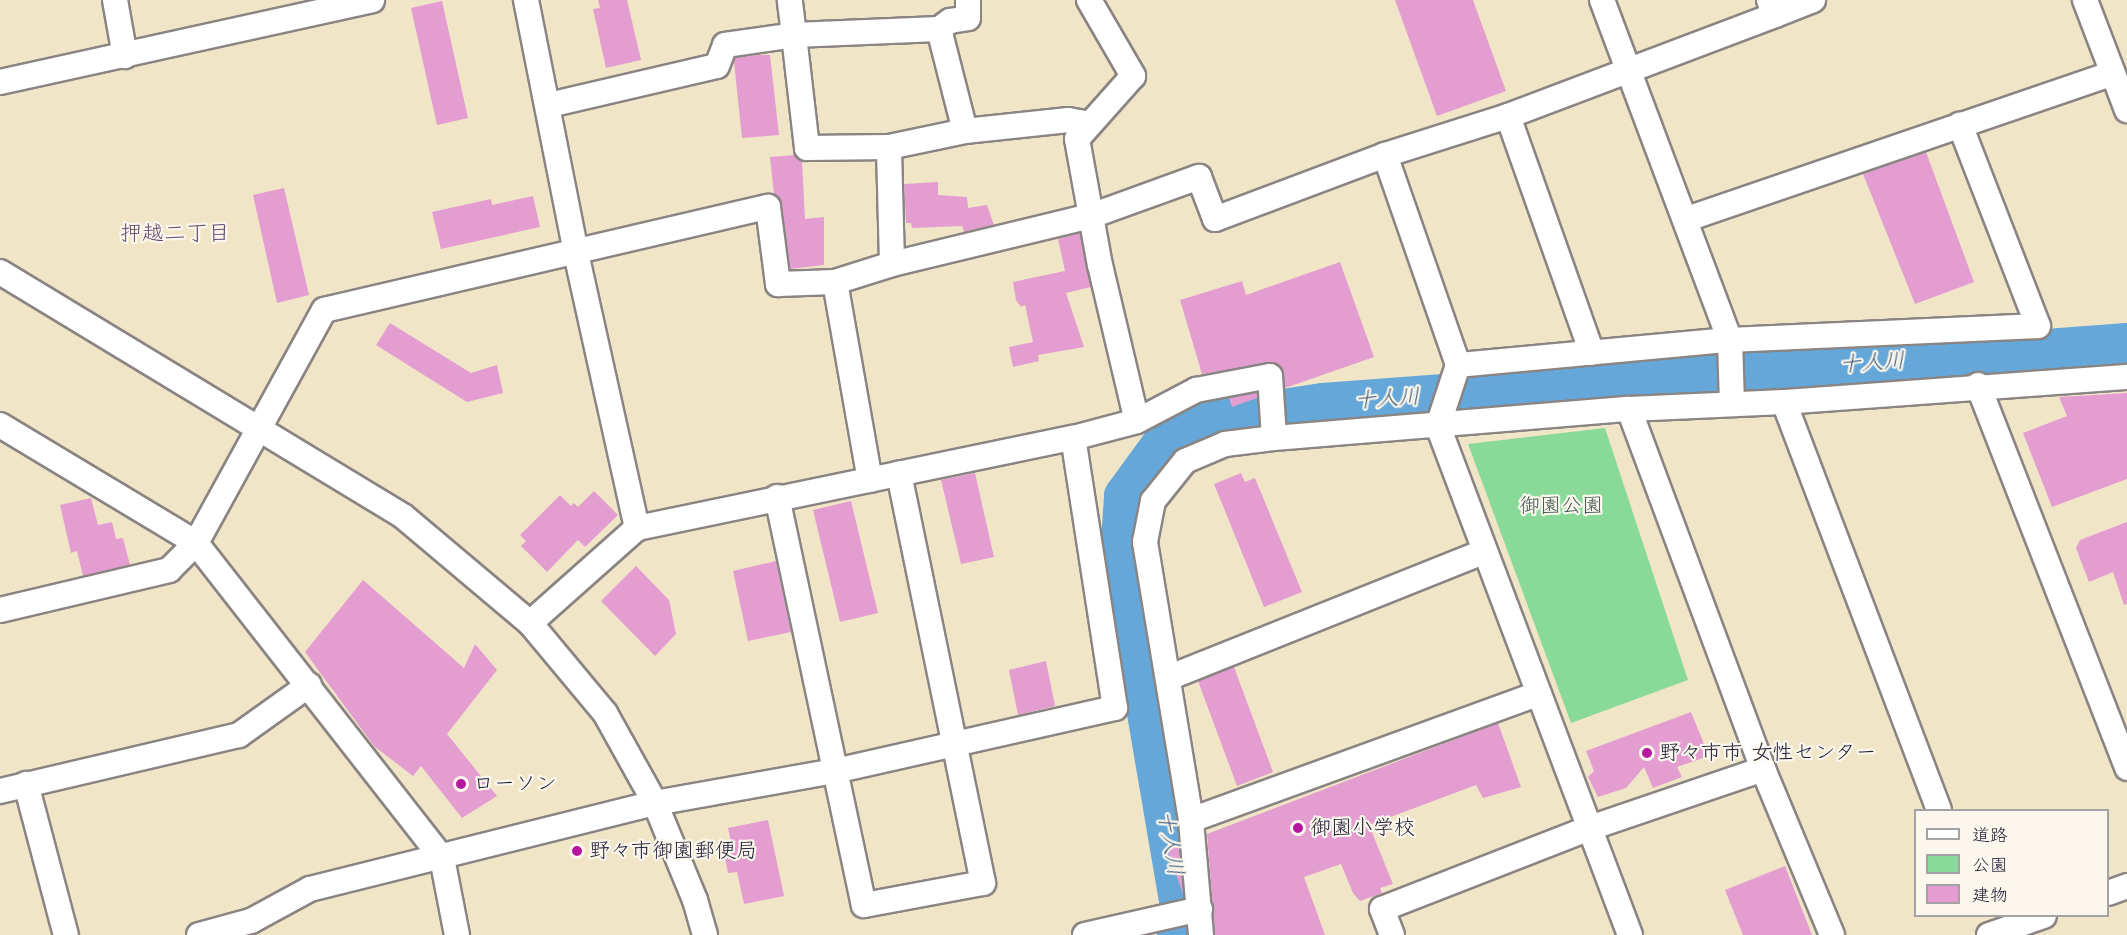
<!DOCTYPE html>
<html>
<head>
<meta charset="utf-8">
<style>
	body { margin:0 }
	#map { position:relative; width:2127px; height:935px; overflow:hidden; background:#f1e5c8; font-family:"Architects Daughter","Klee One",sans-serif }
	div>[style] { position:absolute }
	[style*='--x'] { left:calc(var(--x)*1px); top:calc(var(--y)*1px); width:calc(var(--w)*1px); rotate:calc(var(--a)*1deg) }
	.green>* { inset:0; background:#89d999 }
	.river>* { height:42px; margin:-21px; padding:0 21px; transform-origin:21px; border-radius:21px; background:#64a7d8 }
	.building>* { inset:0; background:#e39dd0 }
	.roads { filter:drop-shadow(2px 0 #8a8482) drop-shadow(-2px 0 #8a8482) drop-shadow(0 2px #8a8482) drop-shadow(0 -2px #8a8482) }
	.minor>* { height:24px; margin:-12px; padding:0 12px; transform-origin:12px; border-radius:12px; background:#fff }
	.dots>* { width:16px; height:16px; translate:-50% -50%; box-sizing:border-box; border:3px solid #fbf7ec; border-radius:50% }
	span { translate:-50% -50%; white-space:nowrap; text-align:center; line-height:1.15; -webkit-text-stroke:4.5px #fbf7ec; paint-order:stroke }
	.park-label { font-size:21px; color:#415957 }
	.poi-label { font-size:21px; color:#22223b }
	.left { translate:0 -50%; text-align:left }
	.neighbourhood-label { font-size:22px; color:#664d6f }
	.water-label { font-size:22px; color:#3c577a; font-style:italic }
	.legend { position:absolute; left:1914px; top:809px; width:195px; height:108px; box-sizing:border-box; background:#fbf7ec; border:2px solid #a4a2a5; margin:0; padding:8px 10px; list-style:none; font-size:18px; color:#22223b }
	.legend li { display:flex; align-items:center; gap:12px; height:30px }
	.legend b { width:30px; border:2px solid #a4a2a5 }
</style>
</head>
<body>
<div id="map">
	<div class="green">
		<div style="clip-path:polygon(1605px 428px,1688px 680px,1571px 723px,1468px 444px)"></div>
	</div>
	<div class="river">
		<div style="--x:1178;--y:935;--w:18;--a:-74"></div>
		<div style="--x:1183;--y:918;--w:366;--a:-99.7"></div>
		<div style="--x:1121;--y:557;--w:61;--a:-86.2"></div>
		<div style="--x:1125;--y:496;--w:73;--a:-53.9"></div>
		<div style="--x:1168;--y:437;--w:32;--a:-26"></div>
		<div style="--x:1197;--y:423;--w:127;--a:-8.6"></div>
		<div style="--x:1323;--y:404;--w:806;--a:-4.27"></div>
	</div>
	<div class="building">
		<div style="clip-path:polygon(598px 0,627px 0,641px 60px,606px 68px,593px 9px,600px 8px)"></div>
		<div style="clip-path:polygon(1395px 0,1473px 0,1506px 91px,1437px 116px)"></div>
		<div style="clip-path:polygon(442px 1px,468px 118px,437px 125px,411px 8px)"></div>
		<div style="clip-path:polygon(757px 55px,770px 55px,779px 135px,742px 138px,734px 62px,735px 58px)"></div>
		<div style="clip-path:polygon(1926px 152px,1974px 282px,1915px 304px,1863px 174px)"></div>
		<div style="clip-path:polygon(795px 155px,802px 161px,805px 219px,824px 217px,824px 265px,790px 269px,782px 205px,774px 195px,770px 157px)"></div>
		<div style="clip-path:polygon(938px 182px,938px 195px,967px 197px,968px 208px,987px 205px,994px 225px,964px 232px,962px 226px,912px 228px,911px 223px,906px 223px,904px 184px)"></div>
		<div style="clip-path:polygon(284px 188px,309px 295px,277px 303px,253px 195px)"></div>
		<div style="clip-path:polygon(533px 196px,540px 227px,441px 249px,432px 212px,491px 199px,492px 205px)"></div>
		<div style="clip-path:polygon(1080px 233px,1091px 287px,1066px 293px,1084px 347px,1038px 355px,1039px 361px,1013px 367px,1009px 347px,1033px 342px,1025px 305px,1021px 307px,1016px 300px,1013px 282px,1065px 271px,1058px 239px)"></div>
		<div style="clip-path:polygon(1340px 262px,1374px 357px,1285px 388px,1282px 368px,1275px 363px,1202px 374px,1180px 300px,1242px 281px,1246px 295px)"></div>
		<div style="clip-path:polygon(390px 323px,471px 373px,497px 365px,503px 393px,467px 402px,376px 345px)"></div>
		<div style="clip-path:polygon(1257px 393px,1257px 398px,1232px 407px,1229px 398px)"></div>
		<div style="clip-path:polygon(2127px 393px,2127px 479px,2052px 507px,2023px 433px,2067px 416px,2059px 397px)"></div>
		<div style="clip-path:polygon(975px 473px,994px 557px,961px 564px,941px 480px)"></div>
		<div style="clip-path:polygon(1241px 473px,1245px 482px,1255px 478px,1302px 592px,1264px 607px,1214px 484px)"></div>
		<div style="clip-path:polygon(594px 491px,618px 515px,585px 547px,578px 540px,547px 572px,521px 546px,526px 541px,520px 535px,560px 495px,571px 506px,574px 503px,578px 507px)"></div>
		<div style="clip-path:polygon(91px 498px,98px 525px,112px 522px,116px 539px,123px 538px,130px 565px,83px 576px,77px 551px,71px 553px,60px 505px)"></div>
		<div style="clip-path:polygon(851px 501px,878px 613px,840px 622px,813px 510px)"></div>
		<div style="clip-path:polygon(2127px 522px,2127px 604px,2124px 605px,2113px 572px,2089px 582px,2076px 548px,2080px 540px)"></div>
		<div style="clip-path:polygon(776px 561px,791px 632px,748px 641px,733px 571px)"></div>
		<div style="clip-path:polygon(636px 566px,669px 600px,676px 634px,655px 656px,601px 601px)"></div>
		<div style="clip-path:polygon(363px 580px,464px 668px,475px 644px,497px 670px,447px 734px,497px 796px,462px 818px,421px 766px,413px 776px,374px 746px,305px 652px)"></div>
		<div style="clip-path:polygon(1046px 661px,1055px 706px,1018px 715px,1009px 670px)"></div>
		<div style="clip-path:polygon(1234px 667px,1273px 772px,1237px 786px,1198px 681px)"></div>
		<div style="clip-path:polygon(1691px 712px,1709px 756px,1677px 767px,1682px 777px,1653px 788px,1644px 767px,1626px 788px,1598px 797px,1588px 777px,1594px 771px,1586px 751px)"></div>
		<div style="clip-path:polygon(1498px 723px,1521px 787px,1483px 798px,1476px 785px,1369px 825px,1393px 884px,1380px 888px,1382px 893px,1360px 901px,1353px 893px,1341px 864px,1304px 877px,1325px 935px,1215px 935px,1207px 834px)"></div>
		<div style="clip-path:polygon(768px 820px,784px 896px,744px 904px,737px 872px,728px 873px,724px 853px,733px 851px,728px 828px)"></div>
		<div style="clip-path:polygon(1179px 845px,1183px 894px,1167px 849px)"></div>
		<div style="clip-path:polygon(1785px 866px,1812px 935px,1743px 935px,1725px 890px)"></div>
	</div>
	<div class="roads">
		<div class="minor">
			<div style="--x:115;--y:0;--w:57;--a:79.9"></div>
			<div style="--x:526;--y:0;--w:258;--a:78.8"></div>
			<div style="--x:576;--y:253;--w:282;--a:77.5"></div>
			<div style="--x:637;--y:528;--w:143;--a:138.4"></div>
			<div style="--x:1089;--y:0;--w:88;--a:59.9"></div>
			<div style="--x:1133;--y:76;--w:84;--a:131.6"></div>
			<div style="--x:1077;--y:139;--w:128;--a:79.7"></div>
			<div style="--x:1100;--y:265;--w:160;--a:76.7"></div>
			<div style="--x:1602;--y:0;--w:363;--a:69.4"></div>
			<div style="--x:1730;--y:340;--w:63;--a:88.2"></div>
			<div style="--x:1769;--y:0;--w:16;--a:68"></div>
			<div style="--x:1775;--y:15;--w:41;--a:-21.5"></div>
			<div style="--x:2085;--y:0;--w:118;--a:69.1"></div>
			<div style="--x:939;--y:29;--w:105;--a:75.7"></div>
			<div style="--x:0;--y:82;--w:381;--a:-12.4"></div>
			<div style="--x:549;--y:105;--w:172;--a:-13.1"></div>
			<div style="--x:717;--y:66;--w:22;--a:-69"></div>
			<div style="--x:725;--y:45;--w:70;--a:-8.2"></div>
			<div style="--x:794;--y:35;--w:35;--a:-97"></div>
			<div style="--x:1508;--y:116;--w:251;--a:70.5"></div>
			<div style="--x:889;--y:147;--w:78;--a:-11.9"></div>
			<div style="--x:965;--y:131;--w:104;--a:-6.1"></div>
			<div style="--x:1068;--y:120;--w:22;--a:10"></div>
			<div style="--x:1385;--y:155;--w:222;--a:70.8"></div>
			<div style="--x:1458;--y:365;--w:273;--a:-5.3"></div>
			<div style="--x:1730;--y:340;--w:308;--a:-2.6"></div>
			<div style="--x:2038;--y:326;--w:216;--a:-111.2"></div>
			<div style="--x:1687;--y:219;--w:450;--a:-18.9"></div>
			<div style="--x:892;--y:264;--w:205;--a:-13.6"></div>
			<div style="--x:1091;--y:216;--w:115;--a:-19.9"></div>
			<div style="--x:1199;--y:177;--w:45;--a:69.1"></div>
			<div style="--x:1215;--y:219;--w:182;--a:-20.6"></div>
			<div style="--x:1385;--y:155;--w:129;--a:-17.6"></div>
			<div style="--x:1508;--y:116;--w:285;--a:-20.7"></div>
			<div style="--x:0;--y:272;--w:472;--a:31.2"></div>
			<div style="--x:404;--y:517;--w:165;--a:40.1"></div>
			<div style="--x:530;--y:623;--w:117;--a:50.2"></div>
			<div style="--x:605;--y:713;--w:103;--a:60.9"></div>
			<div style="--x:655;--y:803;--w:105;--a:67.6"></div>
			<div style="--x:695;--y:900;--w:36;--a:74"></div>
			<div style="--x:835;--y:282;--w:201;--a:80"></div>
			<div style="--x:1458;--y:365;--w:64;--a:108.2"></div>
			<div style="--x:1438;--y:426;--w:544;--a:69.33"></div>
			<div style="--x:1978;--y:385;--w:411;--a:68.7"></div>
			<div style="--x:1784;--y:402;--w:436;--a:69.2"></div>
			<div style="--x:1629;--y:409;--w:384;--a:69.6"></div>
			<div style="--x:1763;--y:769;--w:180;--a:67.4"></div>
			<div style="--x:0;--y:425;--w:229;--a:31"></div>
			<div style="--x:196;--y:543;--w:266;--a:-61.2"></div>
			<div style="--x:324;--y:310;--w:456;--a:-13.1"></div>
			<div style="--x:768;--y:207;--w:78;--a:82.6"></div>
			<div style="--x:778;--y:284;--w:57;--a:-2"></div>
			<div style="--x:835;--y:282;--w:60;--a:-17.5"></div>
			<div style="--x:892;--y:264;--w:117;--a:-91.5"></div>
			<div style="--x:889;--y:147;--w:82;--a:179.3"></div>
			<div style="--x:807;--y:148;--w:114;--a:-96.6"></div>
			<div style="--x:794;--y:35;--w:145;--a:-2.4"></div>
			<div style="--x:939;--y:29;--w:14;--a:-36"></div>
			<div style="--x:950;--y:21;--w:18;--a:-9"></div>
			<div style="--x:968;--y:18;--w:18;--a:-90"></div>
			<div style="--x:777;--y:497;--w:417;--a:78"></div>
			<div style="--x:864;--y:905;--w:121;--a:-10.5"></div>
			<div style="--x:983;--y:883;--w:418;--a:-101.6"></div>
			<div style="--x:637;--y:528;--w:445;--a:-11.7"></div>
			<div style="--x:0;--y:610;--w:174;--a:-13.3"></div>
			<div style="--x:169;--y:570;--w:38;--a:-45"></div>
			<div style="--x:196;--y:543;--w:400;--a:52"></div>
			<div style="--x:442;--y:858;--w:78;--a:79"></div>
			<div style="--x:1168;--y:678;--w:339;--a:-21.8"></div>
			<div style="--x:26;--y:784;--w:156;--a:75.2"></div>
			<div style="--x:0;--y:791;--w:245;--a:-13.2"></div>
			<div style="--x:239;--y:735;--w:86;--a:-35.5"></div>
			<div style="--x:1191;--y:820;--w:370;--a:-20"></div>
			<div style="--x:2108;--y:893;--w:20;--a:-20"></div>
			<div style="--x:199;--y:935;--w:54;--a:-15.1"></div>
			<div style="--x:251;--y:921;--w:67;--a:-28.5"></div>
			<div style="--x:310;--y:889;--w:356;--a:-14"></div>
			<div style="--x:655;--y:803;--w:183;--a:-10.1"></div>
			<div style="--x:835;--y:771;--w:287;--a:-12.7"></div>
			<div style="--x:1115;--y:708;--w:273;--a:-98.8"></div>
			<div style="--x:1073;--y:438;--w:66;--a:-14.9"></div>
			<div style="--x:1137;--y:421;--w:67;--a:-27.7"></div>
			<div style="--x:1196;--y:390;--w:75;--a:-10.7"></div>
			<div style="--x:1270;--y:376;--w:62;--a:86.3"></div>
			<div style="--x:1085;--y:935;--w:118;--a:-12.7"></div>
			<div style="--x:1201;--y:935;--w:115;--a:-95"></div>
			<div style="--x:1191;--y:820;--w:282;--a:-99.4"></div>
			<div style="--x:1145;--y:542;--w:42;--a:-79"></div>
			<div style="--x:1153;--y:501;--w:51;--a:-51.3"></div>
			<div style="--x:1185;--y:461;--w:43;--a:-23"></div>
			<div style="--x:1225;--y:444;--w:49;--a:-7"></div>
			<div style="--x:1274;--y:438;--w:356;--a:-4.7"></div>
			<div style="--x:1629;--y:409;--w:155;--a:-2.6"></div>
			<div style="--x:1784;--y:402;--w:344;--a:-4.2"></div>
			<div style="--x:1392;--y:935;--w:28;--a:-111"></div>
			<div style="--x:1382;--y:909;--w:223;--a:-21.3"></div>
			<div style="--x:1590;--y:828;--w:183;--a:-18.8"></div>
			<div style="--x:1989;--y:935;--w:58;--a:-19.1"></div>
		</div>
	</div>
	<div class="dots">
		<div style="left:1647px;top:753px;background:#b5179e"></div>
		<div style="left:461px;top:784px;background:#b5179e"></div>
		<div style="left:1298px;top:828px;background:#b5179e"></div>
		<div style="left:577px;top:851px;background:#b5179e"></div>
	</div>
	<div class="park-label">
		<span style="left:1561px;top:506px">御園公園</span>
	</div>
	<div class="poi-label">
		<span class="left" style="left:1659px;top:753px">野々市市 女性センター</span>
		<span class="left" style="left:473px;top:784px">ローソン</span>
		<span class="left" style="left:1310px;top:828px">御園小学校</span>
		<span class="left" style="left:589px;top:851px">野々市御園郵便局</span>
	</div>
	<div class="neighbourhood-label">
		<span style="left:175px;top:234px">押越二丁目</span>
	</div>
	<div class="water-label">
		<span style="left:1872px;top:363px;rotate:-4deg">十人川</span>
		<span style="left:1387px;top:399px;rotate:-4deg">十人川</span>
		<span style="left:1170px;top:843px;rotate:80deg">十人川</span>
	</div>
	<ul class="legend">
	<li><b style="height:8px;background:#fff"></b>道路</li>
	<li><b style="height:16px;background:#89d999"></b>公園</li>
	<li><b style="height:16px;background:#e39dd0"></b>建物</li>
	</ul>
</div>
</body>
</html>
